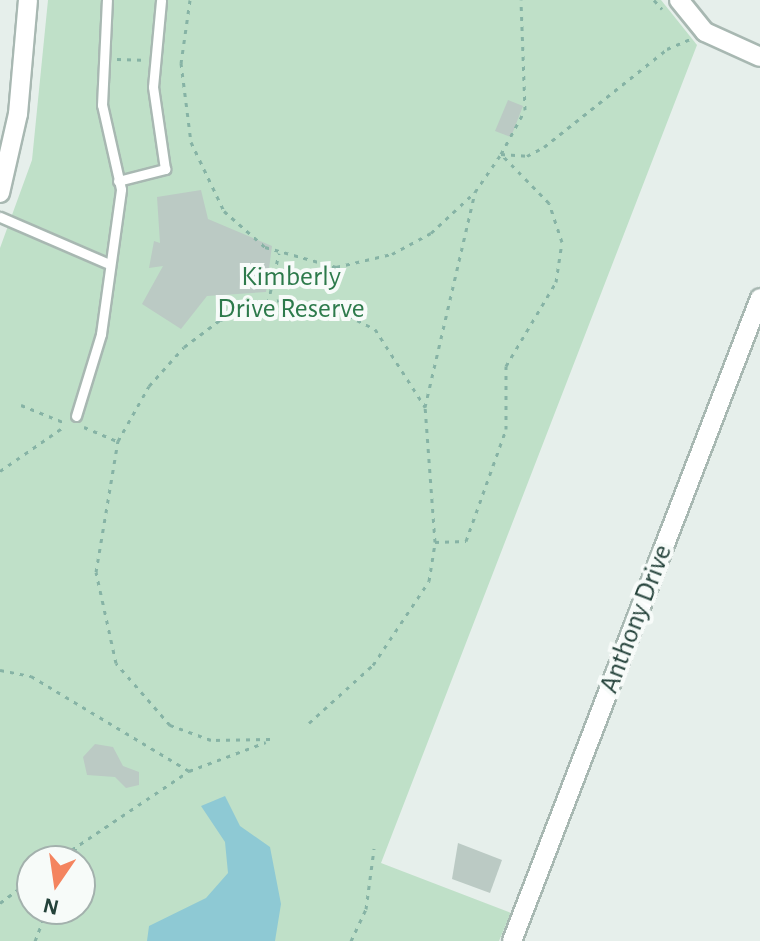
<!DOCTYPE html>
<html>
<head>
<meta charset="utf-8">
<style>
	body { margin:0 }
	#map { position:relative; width:760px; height:941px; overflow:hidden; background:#e6efeb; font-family:"Alegreya Sans",sans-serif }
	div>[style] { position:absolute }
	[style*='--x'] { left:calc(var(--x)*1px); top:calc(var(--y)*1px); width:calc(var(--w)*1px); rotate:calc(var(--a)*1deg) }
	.green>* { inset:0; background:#bfe0c8 }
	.water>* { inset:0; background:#8ec9d4 }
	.building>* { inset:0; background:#bbcac4 }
	.path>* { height:3px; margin-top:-1.5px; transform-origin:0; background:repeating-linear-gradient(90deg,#86b3a5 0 4px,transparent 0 10px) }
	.roads { filter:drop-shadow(2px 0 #a8b8b2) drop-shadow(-2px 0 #a8b8b2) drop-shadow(0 2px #a8b8b2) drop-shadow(0 -2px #a8b8b2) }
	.lane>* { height:9px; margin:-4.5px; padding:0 4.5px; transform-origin:4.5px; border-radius:4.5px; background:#fff }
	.street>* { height:18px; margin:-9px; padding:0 9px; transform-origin:9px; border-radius:9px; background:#fff }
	span { translate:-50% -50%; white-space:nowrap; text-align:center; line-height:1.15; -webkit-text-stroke:8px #f7fbf9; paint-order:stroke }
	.park-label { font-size:28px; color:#2d7a4b }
	.street-label { font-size:28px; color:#24423a }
	.north { position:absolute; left:16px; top:845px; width:80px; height:80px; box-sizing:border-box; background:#f7fbf9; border:2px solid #a3b1ad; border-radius:50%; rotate:193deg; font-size:22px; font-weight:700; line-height:32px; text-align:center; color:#24423a }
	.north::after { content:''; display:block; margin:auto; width:28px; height:36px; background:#f4845f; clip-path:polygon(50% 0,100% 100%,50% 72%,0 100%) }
</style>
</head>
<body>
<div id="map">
	<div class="green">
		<div style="clip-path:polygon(evenodd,48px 0,661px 0,697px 45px,381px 863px,511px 913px,499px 941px,0 941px,0 248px,32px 160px,48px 0,32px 861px,80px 861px,80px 909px,32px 909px,32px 861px)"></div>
	</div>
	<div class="water">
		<div style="clip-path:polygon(225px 796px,240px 826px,270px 847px,281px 904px,275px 941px,147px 941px,149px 926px,206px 898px,228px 873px,225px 842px,201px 806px)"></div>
	</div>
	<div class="building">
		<div style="clip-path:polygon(508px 100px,523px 106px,511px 137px,495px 131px)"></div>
		<div style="clip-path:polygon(201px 190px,208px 219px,272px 246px,266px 292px,207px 296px,181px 329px,142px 304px,163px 266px,149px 268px,154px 241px,160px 243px,157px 197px)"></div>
		<div style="clip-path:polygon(95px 744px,113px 747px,123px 766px,139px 772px,139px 785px,126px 788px,115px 777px,87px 775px,83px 757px)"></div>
		<div style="clip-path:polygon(458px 843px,502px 860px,490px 893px,452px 879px)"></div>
	</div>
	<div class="path">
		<div style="--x:190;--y:0;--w:64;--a:98.1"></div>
		<div style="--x:181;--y:63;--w:80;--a:82.8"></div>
		<div style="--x:191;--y:142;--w:76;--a:64.4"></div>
		<div style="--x:224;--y:211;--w:55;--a:41.3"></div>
		<div style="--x:265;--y:247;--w:74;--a:15.7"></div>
		<div style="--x:336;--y:267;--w:57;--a:-13.1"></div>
		<div style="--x:392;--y:254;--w:44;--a:-28.3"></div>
		<div style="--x:431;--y:233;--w:57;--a:-42.9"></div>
		<div style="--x:654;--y:0;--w:12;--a:48"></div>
		<div style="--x:117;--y:59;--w:25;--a:2"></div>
		<div style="--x:268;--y:303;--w:51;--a:-77.6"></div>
		<div style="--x:21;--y:405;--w:45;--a:22"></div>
		<div style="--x:84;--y:427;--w:36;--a:23"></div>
		<div style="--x:0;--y:471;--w:79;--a:-34.7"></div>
		<div style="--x:435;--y:542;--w:31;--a:-2"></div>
		<div style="--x:466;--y:541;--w:119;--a:-70.3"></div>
		<div style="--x:506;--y:429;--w:63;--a:-90"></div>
		<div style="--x:506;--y:366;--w:98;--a:-59.2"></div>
		<div style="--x:556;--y:282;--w:40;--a:-81.5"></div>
		<div style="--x:562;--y:242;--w:41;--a:-108.4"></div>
		<div style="--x:549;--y:203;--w:69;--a:-134.4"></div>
		<div style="--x:501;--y:154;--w:50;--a:-61.4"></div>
		<div style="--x:525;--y:110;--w:110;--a:-92.1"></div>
		<div style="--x:0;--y:670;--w:32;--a:11"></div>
		<div style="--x:31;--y:676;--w:184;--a:31"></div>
		<div style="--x:309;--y:723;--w:86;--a:-42.2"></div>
		<div style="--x:373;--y:665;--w:101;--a:-56.3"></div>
		<div style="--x:429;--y:581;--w:39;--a:-81"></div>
		<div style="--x:435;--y:542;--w:135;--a:-94.2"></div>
		<div style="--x:425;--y:407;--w:221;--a:-76.9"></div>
		<div style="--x:475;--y:192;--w:46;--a:-55.6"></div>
		<div style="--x:501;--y:154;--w:26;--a:4"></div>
		<div style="--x:527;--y:156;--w:19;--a:-28"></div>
		<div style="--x:544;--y:147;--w:157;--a:-38.5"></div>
		<div style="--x:667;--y:49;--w:25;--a:-23"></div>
		<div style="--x:270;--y:739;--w:59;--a:179"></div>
		<div style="--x:211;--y:740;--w:44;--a:-159.9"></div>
		<div style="--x:170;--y:725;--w:82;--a:-131.1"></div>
		<div style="--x:116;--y:663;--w:93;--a:-102.4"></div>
		<div style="--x:96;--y:572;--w:133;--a:-80.5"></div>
		<div style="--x:118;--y:441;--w:63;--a:-60.6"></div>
		<div style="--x:149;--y:386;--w:52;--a:-48.1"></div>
		<div style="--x:184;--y:347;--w:45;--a:-36.9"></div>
		<div style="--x:220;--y:320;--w:62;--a:-18.7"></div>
		<div style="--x:279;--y:300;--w:42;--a:4.1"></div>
		<div style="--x:321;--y:303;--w:60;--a:25.7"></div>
		<div style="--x:375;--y:329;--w:93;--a:57.3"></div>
		<div style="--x:55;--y:861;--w:161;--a:-33.9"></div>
		<div style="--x:189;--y:771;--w:82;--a:-20.6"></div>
		<div style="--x:70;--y:861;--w:17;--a:-66"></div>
		<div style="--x:0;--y:903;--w:40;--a:-37"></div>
		<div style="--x:35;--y:941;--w:34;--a:-69"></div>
		<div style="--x:351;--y:941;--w:35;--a:-65"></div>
		<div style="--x:366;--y:909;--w:61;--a:-82.4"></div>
	</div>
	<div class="roads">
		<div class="lane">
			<div style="--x:118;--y:181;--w:49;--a:-14.3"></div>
			<div style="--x:165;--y:169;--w:83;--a:-98.3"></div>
			<div style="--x:153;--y:87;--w:87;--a:-84.7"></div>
			<div style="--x:0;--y:217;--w:119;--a:23.3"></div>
			<div style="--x:76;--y:416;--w:86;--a:-73"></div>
			<div style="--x:101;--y:334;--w:146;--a:-82.1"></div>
			<div style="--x:121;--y:189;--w:86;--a:-102.7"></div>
			<div style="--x:102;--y:105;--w:105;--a:-87.3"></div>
		</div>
		<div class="street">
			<div style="--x:679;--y:0;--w:41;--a:50.9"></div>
			<div style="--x:705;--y:32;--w:60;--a:24.4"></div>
			<div style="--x:0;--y:193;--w:81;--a:-77.2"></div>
			<div style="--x:18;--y:114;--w:114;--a:-85"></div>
			<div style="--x:512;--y:941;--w:689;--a:-68.91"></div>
		</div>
	</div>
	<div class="park-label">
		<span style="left:291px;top:293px">Kimberly<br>Drive Reserve</span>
	</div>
	<div class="street-label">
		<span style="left:636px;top:619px;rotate:-69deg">Anthony Drive</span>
	</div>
	<div class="north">N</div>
</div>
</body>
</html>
